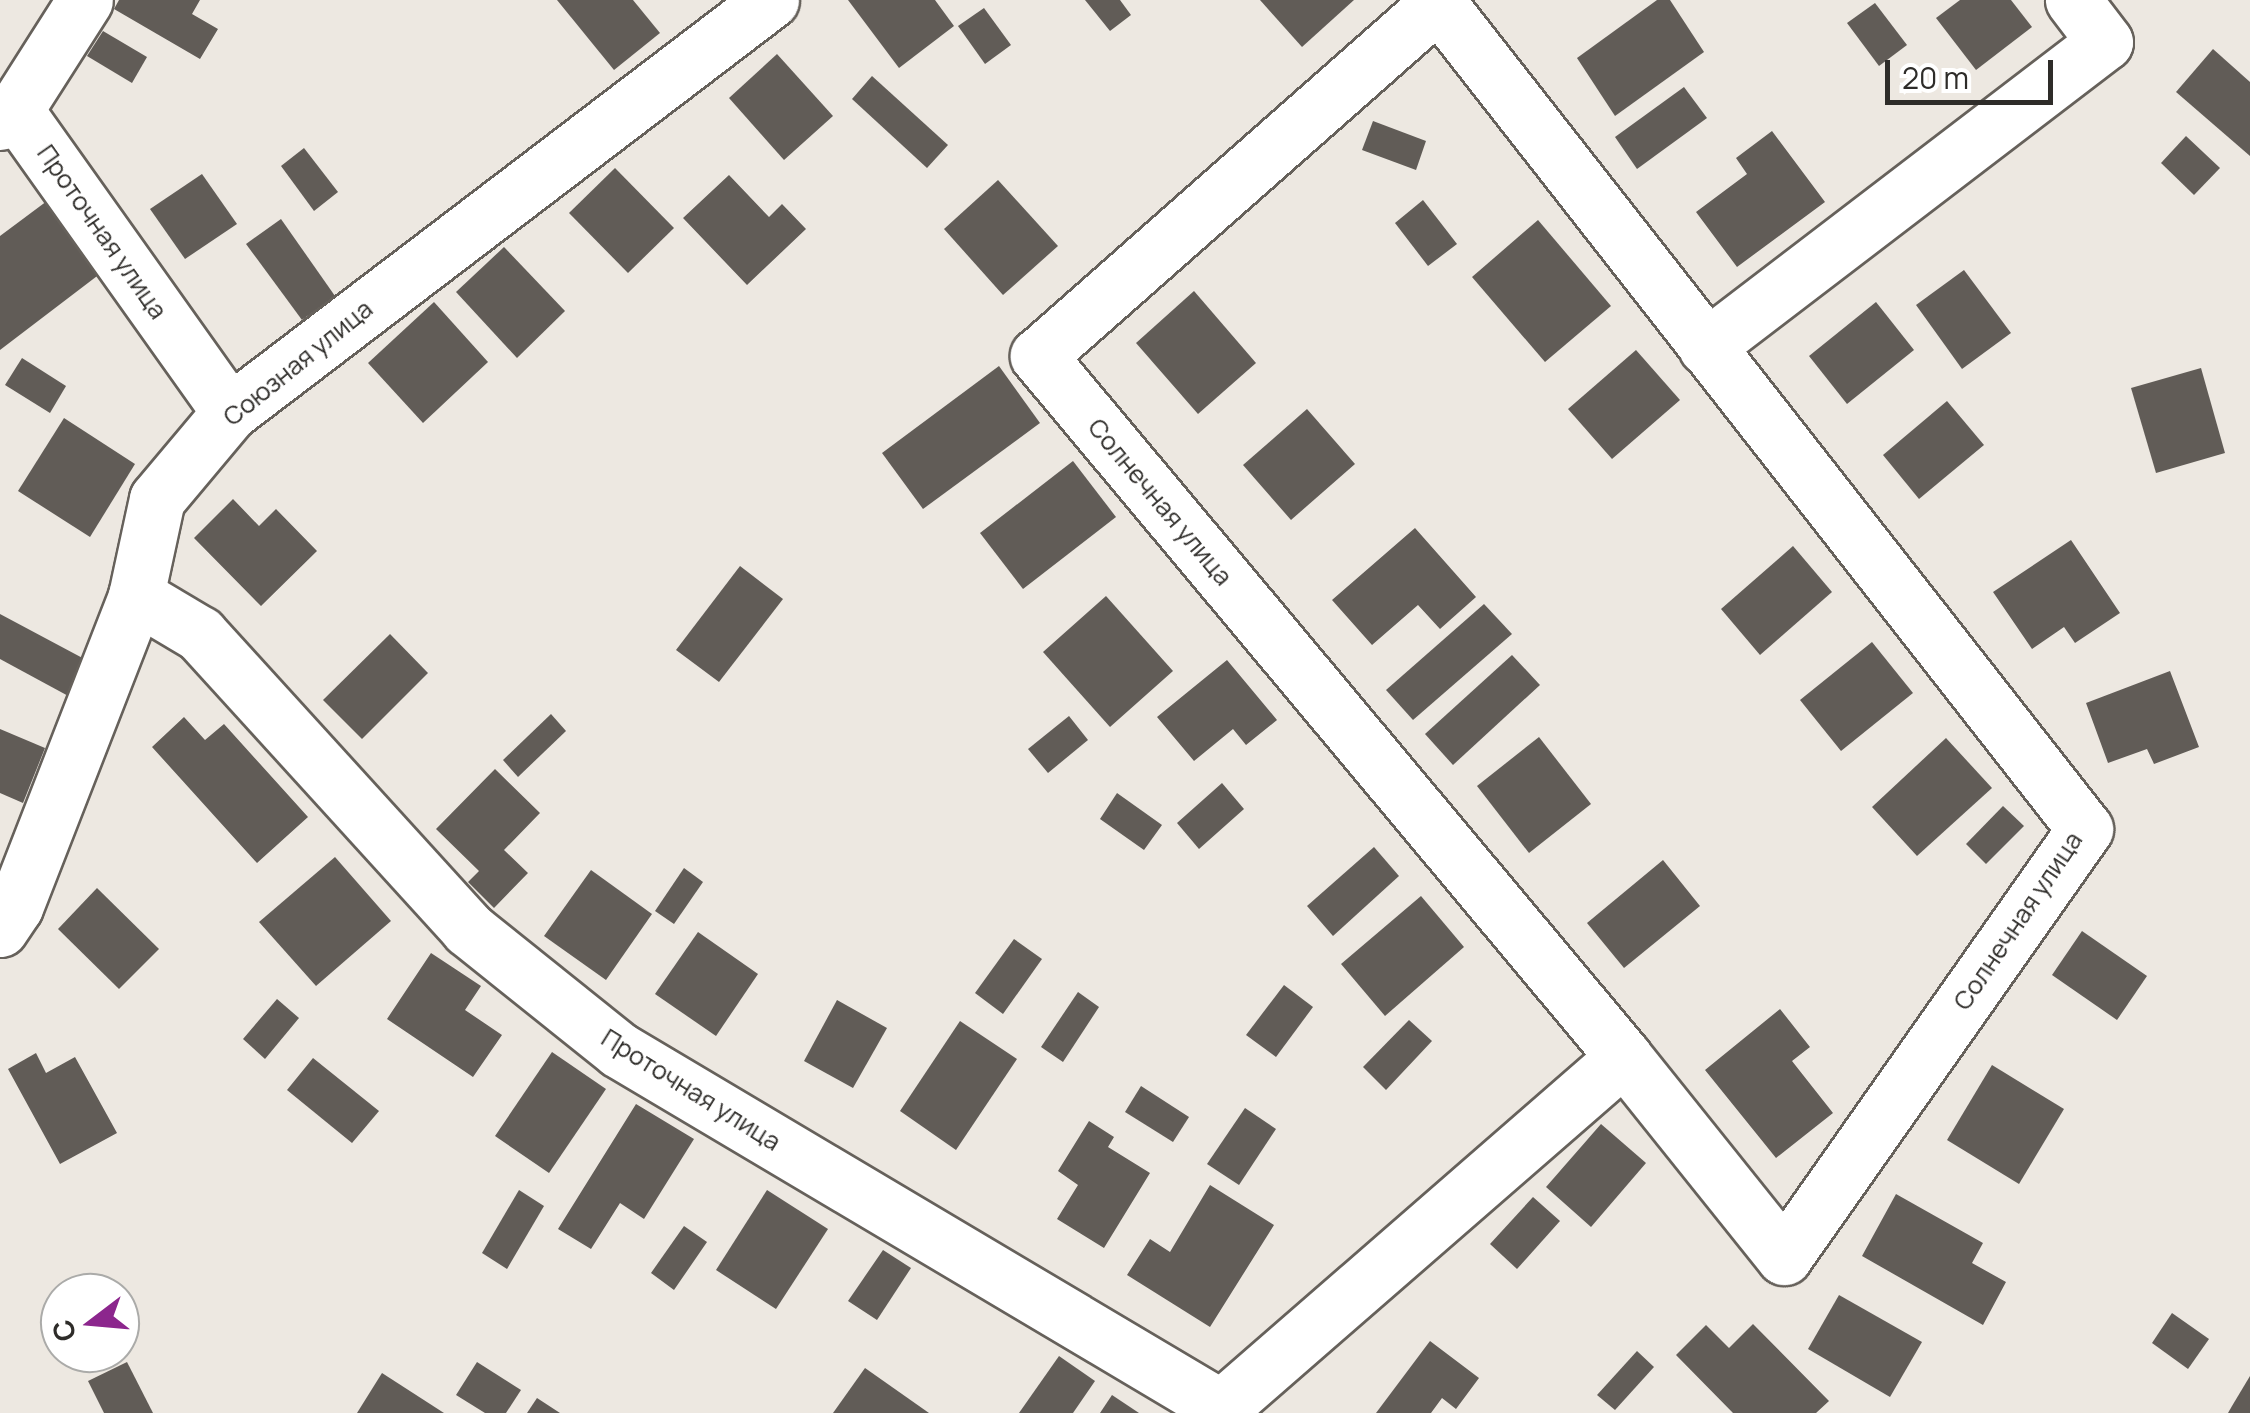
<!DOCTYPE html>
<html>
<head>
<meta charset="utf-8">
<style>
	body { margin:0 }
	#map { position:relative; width:2250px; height:1413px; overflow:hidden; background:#ede8e1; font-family:Manrope,sans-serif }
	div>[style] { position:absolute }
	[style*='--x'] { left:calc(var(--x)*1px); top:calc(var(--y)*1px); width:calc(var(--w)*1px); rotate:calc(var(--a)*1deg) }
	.building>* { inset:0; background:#615c57 }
	.roads { filter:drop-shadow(2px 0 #66615b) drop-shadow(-2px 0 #66615b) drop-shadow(0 2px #66615b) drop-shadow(0 -2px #66615b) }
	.street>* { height:55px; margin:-27.5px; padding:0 27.5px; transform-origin:27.5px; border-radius:27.5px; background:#fff }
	span { translate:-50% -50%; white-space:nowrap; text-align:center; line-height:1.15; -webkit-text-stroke:10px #fff; paint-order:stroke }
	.street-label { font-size:25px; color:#2e2c29 }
	.north { position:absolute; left:40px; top:1273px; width:100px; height:100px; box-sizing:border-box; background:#fff; border:2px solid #ababa9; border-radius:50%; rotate:254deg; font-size:28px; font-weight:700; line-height:40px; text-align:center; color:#2e2c29 }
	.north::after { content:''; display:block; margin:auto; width:35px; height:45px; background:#8c268d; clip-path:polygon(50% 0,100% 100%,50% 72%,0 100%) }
	.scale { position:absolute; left:1885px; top:60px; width:168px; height:45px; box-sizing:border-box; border:5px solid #2e2c29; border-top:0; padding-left:12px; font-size:30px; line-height:35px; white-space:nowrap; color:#2e2c29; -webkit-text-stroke:8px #fff; paint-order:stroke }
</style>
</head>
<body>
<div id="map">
	<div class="building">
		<div style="clip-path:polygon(119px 0,200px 0,192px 14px,218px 29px,200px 59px,114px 9px)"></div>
		<div style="clip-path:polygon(557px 0,633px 0,660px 33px,614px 70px)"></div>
		<div style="clip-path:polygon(848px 0,935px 0,954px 26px,899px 68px)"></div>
		<div style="clip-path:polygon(1085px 0,1120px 0,1131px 15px,1110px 31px)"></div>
		<div style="clip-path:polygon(1260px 0,1354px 0,1302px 47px)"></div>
		<div style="clip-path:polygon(1657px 0,1670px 0,1704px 52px,1615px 116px,1577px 58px)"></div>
		<div style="clip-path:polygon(1960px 0,2011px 0,2032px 27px,1976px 70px,1936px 18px)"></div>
		<div style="clip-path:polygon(1875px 3px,1907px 45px,1879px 66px,1847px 23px)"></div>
		<div style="clip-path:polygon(984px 8px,1011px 45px,985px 64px,958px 26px)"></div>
		<div style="clip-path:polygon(103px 31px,147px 57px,132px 83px,87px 56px)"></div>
		<div style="clip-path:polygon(2213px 49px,2250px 82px,2250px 156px,2176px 92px)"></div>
		<div style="clip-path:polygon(777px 54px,833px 116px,784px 160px,729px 98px)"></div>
		<div style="clip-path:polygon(872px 76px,948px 145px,927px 168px,852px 99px)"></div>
		<div style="clip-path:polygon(1684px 87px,1707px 118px,1637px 169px,1615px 137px)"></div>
		<div style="clip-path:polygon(1373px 121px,1426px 141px,1416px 170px,1362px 150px)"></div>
		<div style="clip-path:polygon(1772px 131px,1825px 202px,1737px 267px,1696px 212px,1747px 174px,1736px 158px)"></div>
		<div style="clip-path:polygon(2186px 136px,2220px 168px,2194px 195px,2161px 163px)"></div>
		<div style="clip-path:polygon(304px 148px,338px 192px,314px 211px,281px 166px)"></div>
		<div style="clip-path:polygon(615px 168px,674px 228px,628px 273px,569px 213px)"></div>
		<div style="clip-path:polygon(202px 174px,237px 224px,185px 259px,150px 209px)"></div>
		<div style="clip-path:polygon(729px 175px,769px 217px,782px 204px,806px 229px,747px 285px,683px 218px)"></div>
		<div style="clip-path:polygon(998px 180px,1058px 246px,1003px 295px,944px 229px)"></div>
		<div style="clip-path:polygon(51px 198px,105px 270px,0 350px,0 236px)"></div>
		<div style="clip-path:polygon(1423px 200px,1457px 244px,1428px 266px,1395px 223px)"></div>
		<div style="clip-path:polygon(281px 219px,335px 296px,302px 320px,246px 244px)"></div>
		<div style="clip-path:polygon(1538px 220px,1611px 306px,1545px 362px,1472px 277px)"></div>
		<div style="clip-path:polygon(504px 247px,565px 311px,517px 358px,456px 292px)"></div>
		<div style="clip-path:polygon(1964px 270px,2011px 333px,1962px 369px,1916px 305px)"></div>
		<div style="clip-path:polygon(1194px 291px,1256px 363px,1198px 414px,1136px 343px)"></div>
		<div style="clip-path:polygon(434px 302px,488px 362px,423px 423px,368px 363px)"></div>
		<div style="clip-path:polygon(1876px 302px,1914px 350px,1847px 404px,1809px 356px)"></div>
		<div style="clip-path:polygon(1636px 350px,1680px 400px,1612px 459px,1568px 409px)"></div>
		<div style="clip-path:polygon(22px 358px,66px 386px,50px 413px,5px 385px)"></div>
		<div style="clip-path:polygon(999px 366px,1040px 423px,923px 509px,882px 453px)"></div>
		<div style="clip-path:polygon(2201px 368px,2225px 453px,2156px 473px,2131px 388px)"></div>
		<div style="clip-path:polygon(1947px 401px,1984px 445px,1919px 499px,1883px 455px)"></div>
		<div style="clip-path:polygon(1307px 409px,1355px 464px,1291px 520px,1243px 465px)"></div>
		<div style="clip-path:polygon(64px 418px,135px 464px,90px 537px,18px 491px)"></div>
		<div style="clip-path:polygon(1073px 461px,1116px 517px,1023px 589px,980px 533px)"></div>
		<div style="clip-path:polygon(233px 499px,259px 526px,276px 509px,317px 551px,261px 606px,194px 538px)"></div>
		<div style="clip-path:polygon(1415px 528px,1476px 597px,1440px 629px,1418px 605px,1372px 645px,1332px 600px)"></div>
		<div style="clip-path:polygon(2071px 540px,2120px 613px,2075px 643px,2064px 627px,2032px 649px,1993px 592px)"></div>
		<div style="clip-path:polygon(1793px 546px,1832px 592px,1760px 655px,1721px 609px)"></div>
		<div style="clip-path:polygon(740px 566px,783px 599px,719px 682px,676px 650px)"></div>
		<div style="clip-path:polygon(1106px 596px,1173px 671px,1110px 727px,1043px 652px)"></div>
		<div style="clip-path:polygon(1484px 604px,1512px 634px,1413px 720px,1386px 690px)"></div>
		<div style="clip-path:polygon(0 614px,90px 662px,72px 698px,0 659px)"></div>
		<div style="clip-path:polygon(390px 634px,428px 673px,362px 739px,323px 700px)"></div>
		<div style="clip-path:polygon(1872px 642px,1913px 693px,1841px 751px,1800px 700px)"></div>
		<div style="clip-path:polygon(1512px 655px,1540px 685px,1453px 765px,1425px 734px)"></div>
		<div style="clip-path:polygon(1227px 660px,1277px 720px,1246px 745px,1233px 729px,1194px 761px,1157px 717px)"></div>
		<div style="clip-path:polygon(2170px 671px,2199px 747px,2154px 764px,2147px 749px,2108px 763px,2086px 703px)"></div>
		<div style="clip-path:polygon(551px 714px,566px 731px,518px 777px,503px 760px)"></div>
		<div style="clip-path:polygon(1069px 716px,1088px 740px,1048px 773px,1028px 749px)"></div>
		<div style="clip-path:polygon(184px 717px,205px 740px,224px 724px,308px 817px,257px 863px,152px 747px)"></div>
		<div style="clip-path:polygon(0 729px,45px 748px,23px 803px,0 793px)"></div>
		<div style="clip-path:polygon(1539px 737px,1591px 804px,1529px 853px,1477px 786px)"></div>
		<div style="clip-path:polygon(1946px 738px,1992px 788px,1917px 856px,1872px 807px)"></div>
		<div style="clip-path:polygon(495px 769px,540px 813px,504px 850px,528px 873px,494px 908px,468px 882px,479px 871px,436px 829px)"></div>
		<div style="clip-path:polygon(1222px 783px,1244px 809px,1199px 849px,1177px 823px)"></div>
		<div style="clip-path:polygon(1117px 793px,1162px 825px,1144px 850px,1100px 819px)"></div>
		<div style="clip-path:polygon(2003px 806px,2024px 826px,1986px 864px,1966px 844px)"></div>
		<div style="clip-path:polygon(1374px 847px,1399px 876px,1333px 936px,1307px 906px)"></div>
		<div style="clip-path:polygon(335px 857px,391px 921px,316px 986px,259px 922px)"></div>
		<div style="clip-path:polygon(1663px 860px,1700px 906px,1624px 968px,1587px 923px)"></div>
		<div style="clip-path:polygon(684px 868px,703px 882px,674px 924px,655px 911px)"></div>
		<div style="clip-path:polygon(591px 870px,652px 914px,606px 980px,544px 936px)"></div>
		<div style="clip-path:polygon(97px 888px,159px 949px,119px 989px,58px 929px)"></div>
		<div style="clip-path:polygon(1421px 896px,1464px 947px,1385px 1016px,1341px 964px)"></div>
		<div style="clip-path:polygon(2082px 931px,2147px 976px,2117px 1020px,2052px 975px)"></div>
		<div style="clip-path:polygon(698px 932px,758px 974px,716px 1036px,655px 994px)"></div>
		<div style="clip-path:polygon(1014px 939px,1042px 959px,1003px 1014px,975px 993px)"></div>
		<div style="clip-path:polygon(431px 953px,481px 986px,465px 1010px,502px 1035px,473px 1077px,387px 1019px)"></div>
		<div style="clip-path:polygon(1284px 985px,1313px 1007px,1276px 1057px,1246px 1035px)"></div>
		<div style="clip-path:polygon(1078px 992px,1099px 1007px,1063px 1062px,1041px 1047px)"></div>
		<div style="clip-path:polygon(277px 999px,299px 1018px,265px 1059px,243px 1039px)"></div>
		<div style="clip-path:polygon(837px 1000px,887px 1028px,853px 1088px,804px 1061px)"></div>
		<div style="clip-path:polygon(1780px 1009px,1810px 1047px,1792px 1061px,1833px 1113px,1776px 1158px,1705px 1070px)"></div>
		<div style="clip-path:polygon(1409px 1020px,1432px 1041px,1386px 1090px,1363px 1067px)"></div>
		<div style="clip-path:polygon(960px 1021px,1017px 1059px,956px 1150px,900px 1111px)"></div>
		<div style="clip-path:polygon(552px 1052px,606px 1089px,549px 1173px,495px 1136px)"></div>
		<div style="clip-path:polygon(36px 1053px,46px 1073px,75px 1057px,117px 1133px,60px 1164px,8px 1069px)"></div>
		<div style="clip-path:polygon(313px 1058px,379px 1111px,352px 1143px,287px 1090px)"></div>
		<div style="clip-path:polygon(1992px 1065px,2064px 1109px,2019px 1184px,1947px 1140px)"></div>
		<div style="clip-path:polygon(1141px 1086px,1189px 1117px,1173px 1142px,1125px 1112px)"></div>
		<div style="clip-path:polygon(636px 1104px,694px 1139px,644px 1219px,620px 1203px,591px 1249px,558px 1229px)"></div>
		<div style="clip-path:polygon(1245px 1108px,1276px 1129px,1239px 1185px,1207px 1164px)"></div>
		<div style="clip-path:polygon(1089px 1121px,1114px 1137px,1108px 1147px,1150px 1173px,1104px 1248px,1057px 1219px,1078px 1185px,1058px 1171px)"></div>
		<div style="clip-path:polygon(1601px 1124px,1646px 1163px,1591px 1227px,1546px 1187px)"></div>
		<div style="clip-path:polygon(1210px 1185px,1274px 1225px,1210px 1327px,1127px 1275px,1150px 1239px,1170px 1252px)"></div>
		<div style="clip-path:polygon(519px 1190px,544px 1206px,507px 1269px,482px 1253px)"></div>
		<div style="clip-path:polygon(767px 1190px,828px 1229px,776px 1309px,716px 1270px)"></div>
		<div style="clip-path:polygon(1896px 1194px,1983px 1243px,1972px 1263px,2006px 1282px,1983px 1325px,1862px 1256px)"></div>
		<div style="clip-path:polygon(1533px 1197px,1560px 1221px,1517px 1269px,1490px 1244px)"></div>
		<div style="clip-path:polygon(684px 1226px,707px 1242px,674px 1290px,651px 1273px)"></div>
		<div style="clip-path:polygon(883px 1250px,911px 1268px,877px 1320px,848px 1301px)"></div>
		<div style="clip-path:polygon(1839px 1295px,1922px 1342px,1890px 1397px,1808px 1349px)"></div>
		<div style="clip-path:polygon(2172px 1313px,2209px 1339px,2188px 1369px,2152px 1343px)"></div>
		<div style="clip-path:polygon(1753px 1324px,1829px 1401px,1816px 1413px,1733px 1413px,1676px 1355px,1706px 1325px,1729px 1348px)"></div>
		<div style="clip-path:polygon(1430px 1341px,1479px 1378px,1456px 1409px,1442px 1398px,1431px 1413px,1376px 1413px)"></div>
		<div style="clip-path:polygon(1637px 1351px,1654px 1367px,1615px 1410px,1597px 1395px)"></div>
		<div style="clip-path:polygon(1059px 1356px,1095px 1381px,1073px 1413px,1019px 1413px)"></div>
		<div style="clip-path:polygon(127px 1362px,153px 1413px,104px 1413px,88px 1381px)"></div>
		<div style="clip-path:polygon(477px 1362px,521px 1390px,506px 1413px,485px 1413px,456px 1395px)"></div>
		<div style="clip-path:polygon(865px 1368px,929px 1413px,833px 1413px)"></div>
		<div style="clip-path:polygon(382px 1373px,444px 1413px,357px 1413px)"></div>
		<div style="clip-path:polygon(2250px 1376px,2250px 1413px,2228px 1413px,2232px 1406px)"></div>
		<div style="clip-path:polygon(1112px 1395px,1139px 1413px,1100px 1413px)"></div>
		<div style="clip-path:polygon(537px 1398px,560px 1413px,527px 1413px)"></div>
	</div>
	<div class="roads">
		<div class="street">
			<div style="--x:15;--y:110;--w:371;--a:54.6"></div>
			<div style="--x:0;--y:122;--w:19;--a:-39"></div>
			<div style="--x:15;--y:110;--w:130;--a:-57.5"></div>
			<div style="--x:1706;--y:347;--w:502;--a:-37.39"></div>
			<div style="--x:2105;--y:42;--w:53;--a:-127.3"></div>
			<div style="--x:136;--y:596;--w:74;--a:30.7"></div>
			<div style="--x:200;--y:634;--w:399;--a:47.7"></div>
			<div style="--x:468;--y:929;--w:193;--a:38.7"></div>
			<div style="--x:619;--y:1050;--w:711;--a:30.71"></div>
			<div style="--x:0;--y:929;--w:27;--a:-56"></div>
			<div style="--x:15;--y:907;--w:334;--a:-68.7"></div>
			<div style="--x:136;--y:596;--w:99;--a:-77.8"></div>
			<div style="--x:157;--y:499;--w:114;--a:-50"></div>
			<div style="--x:230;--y:412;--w:680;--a:-37.29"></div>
			<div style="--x:1222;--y:1407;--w:533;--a:-41.04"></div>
			<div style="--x:1624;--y:1057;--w:914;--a:-129.89"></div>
			<div style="--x:1038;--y:356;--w:533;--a:-41.43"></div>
			<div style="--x:1438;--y:3;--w:1049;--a:51.93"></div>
			<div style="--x:2085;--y:829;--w:523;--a:125.12"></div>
			<div style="--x:1784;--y:1257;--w:256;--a:-128.7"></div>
		</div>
	</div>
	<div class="street-label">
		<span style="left:102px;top:232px;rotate:55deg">Проточная улица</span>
		<span style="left:298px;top:363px;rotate:-39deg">Союзная улица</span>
		<span style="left:1160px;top:502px;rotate:50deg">Солнечная улица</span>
		<span style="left:2018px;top:921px;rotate:-56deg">Солнечная улица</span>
		<span style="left:691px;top:1090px;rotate:32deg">Проточная улица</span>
	</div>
	<div class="north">С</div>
	<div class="scale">20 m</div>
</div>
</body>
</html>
